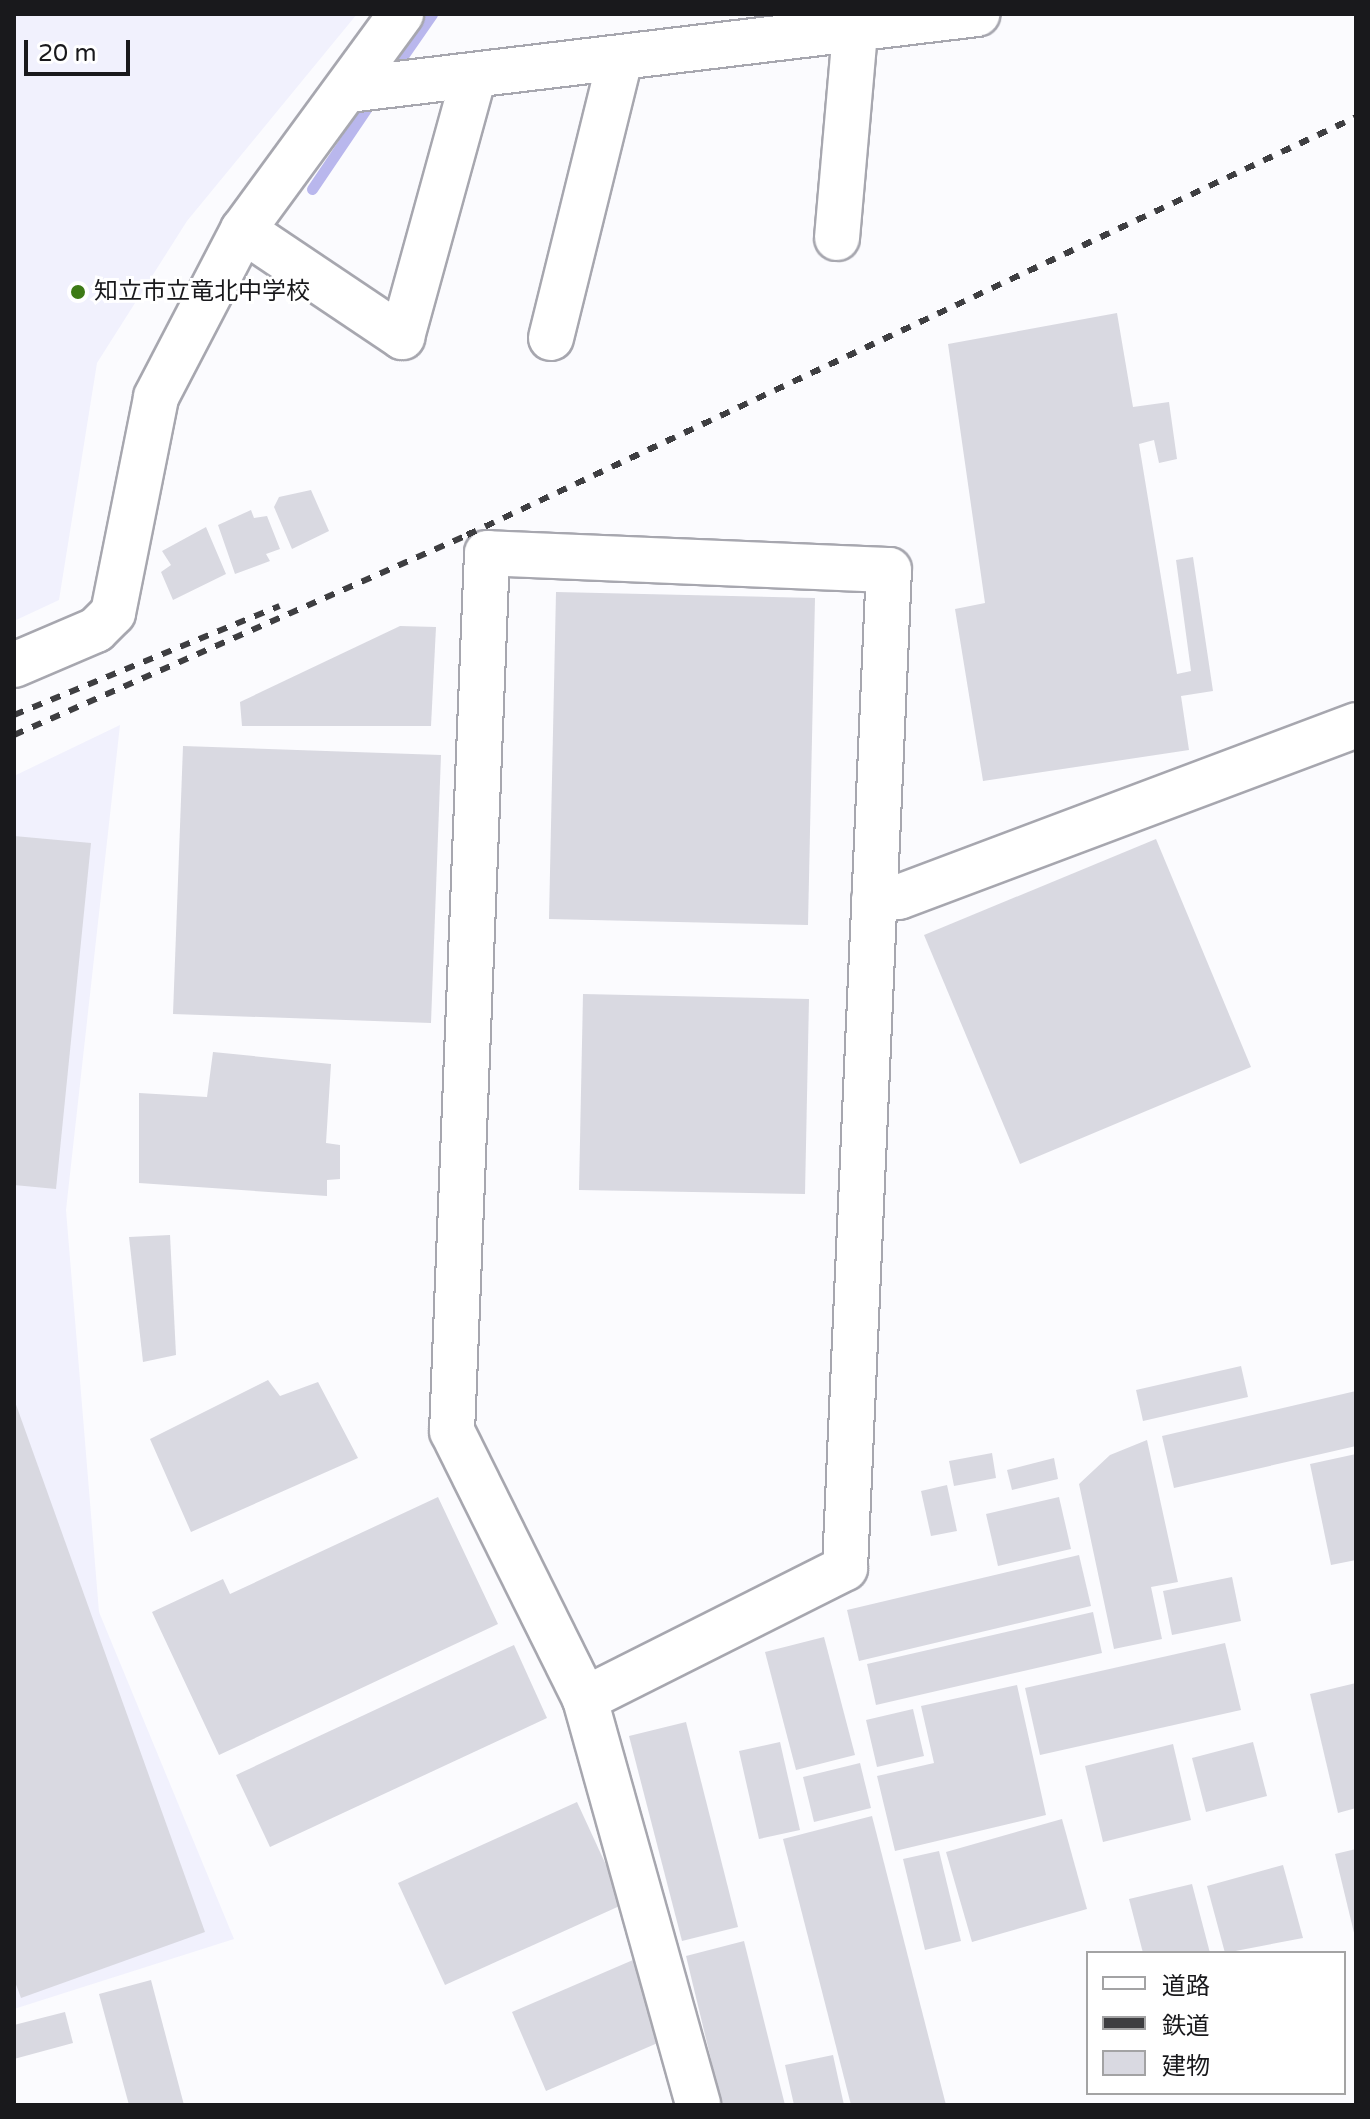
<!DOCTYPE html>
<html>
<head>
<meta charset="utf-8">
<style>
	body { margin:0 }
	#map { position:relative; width:1370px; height:2119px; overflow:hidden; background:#fbfbfe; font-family:"Varela Round","Noto Sans JP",sans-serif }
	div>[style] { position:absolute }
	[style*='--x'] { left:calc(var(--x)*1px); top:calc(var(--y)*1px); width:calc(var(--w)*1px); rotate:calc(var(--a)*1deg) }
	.built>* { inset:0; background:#f1f1fd }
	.stream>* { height:11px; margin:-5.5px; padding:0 5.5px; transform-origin:5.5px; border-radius:5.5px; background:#b9b7ed }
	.building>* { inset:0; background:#d9d9e1 }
	.roads { filter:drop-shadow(2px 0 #a7a7af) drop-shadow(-2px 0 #a7a7af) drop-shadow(0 2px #a7a7af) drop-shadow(0 -2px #a7a7af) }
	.minor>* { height:44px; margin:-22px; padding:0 22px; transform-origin:22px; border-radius:22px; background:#fff }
	.rail>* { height:6px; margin-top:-3px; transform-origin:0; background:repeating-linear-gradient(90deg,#3e3e41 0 10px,transparent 0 20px) }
	.dots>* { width:22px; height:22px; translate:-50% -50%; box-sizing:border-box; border:4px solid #fff; border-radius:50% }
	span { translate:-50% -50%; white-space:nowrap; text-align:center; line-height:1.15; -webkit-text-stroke:6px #fff; paint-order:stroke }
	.poi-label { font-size:24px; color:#19191c }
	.left { translate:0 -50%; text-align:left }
	.frame { position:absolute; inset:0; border:16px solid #19191c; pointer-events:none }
	.legend { position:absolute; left:1086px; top:1951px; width:260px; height:144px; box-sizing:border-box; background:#fff; border:2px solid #a3a3a4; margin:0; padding:10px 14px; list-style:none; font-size:24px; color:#19191c }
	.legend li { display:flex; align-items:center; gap:16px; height:40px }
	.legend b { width:40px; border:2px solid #a3a3a4 }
	.scale { position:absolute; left:24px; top:40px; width:106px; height:36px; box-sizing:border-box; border:4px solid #19191c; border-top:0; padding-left:10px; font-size:24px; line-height:28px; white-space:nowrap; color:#19191c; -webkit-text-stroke:6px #fff; paint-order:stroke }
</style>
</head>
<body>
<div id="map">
	<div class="built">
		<div style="clip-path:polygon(14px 14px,357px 14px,187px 221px,97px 363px,59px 600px,14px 621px)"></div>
		<div style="clip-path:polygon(120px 725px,66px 1210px,99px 1612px,234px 1939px,14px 2009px,14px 776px)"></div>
	</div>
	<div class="stream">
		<div style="--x:403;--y:56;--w:51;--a:-55.4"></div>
		<div style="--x:312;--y:189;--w:97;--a:-56"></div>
	</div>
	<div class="building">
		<div style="clip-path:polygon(1117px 313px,1133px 407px,1169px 402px,1177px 459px,1159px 463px,1154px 440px,1139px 444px,1177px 674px,1191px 671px,1176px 560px,1193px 557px,1213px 691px,1181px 696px,1189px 750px,983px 781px,955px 609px,985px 603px,948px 344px)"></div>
		<div style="clip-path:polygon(311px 490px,329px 531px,292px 549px,274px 507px,279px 497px)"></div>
		<div style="clip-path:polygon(251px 510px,254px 518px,267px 516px,280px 549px,266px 554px,270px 561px,235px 574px,218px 525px)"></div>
		<div style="clip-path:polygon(206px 527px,226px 574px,173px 600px,161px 572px,171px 565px,162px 551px)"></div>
		<div style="clip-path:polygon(556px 592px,815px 598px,808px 925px,549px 919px)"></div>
		<div style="clip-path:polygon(400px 626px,436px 627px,431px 726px,242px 726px,240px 702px)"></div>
		<div style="clip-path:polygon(183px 746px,441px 755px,431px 1023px,173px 1014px)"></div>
		<div style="clip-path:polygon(14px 836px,91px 843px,56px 1189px,14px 1185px)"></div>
		<div style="clip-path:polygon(1156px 839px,1251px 1067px,1020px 1164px,924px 935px)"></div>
		<div style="clip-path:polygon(583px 994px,809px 999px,805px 1194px,579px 1190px)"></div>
		<div style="clip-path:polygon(213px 1052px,331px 1064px,326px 1143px,340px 1145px,340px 1179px,327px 1180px,327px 1196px,139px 1183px,139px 1093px,207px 1097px)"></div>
		<div style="clip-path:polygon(170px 1235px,176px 1355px,143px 1362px,129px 1237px)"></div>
		<div style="clip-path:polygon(1241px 1366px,1248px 1397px,1143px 1421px,1136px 1390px)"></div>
		<div style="clip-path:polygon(268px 1380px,280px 1396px,318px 1382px,358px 1458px,191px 1532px,150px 1439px)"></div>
		<div style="clip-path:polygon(1356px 1391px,1356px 1446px,1174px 1488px,1162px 1436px)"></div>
		<div style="clip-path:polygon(14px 1399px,205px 1932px,21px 1998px,14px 1979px)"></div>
		<div style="clip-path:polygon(1147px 1440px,1178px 1582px,1151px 1587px,1162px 1639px,1114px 1649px,1079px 1484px,1110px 1455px)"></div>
		<div style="clip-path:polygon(992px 1453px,996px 1478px,954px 1486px,949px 1461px)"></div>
		<div style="clip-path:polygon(1356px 1454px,1356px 1560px,1331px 1565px,1310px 1464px)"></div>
		<div style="clip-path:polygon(1054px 1458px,1058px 1479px,1012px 1490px,1007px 1470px)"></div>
		<div style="clip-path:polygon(947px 1485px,957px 1531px,931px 1536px,921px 1491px)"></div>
		<div style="clip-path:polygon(438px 1497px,498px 1624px,219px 1755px,152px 1612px,223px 1579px,230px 1594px)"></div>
		<div style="clip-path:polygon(1059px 1497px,1071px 1549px,998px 1566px,986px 1514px)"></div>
		<div style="clip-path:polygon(1079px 1555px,1091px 1606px,859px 1661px,847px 1610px)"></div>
		<div style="clip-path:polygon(1232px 1577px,1241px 1621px,1172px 1635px,1163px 1591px)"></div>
		<div style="clip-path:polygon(1093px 1612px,1102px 1653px,876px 1705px,867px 1664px)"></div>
		<div style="clip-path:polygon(824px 1637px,855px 1755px,796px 1770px,765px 1652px)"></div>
		<div style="clip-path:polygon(1225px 1643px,1241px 1710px,1040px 1755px,1025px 1688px)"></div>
		<div style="clip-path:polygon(514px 1645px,547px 1718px,270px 1847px,236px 1775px)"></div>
		<div style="clip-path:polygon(1356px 1683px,1356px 1808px,1338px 1813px,1310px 1694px)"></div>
		<div style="clip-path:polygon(1017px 1685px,1046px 1815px,895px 1851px,877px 1776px,934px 1763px,921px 1706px)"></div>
		<div style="clip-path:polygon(913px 1709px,924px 1756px,877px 1767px,866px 1720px)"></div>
		<div style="clip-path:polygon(686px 1722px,738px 1927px,682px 1941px,629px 1736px)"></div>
		<div style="clip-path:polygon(780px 1742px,800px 1830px,759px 1839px,739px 1751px)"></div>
		<div style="clip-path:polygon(1253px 1742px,1267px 1796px,1206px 1812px,1192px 1758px)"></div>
		<div style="clip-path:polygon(1173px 1744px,1191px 1820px,1103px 1842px,1085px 1766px)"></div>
		<div style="clip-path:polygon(860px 1763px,871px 1808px,814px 1822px,803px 1777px)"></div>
		<div style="clip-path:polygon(577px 1802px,624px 1904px,445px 1985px,398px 1883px)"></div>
		<div style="clip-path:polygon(872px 1816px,946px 2105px,851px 2105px,783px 1839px)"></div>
		<div style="clip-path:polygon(1062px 1819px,1087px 1909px,972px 1942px,946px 1852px)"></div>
		<div style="clip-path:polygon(1356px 1849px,1356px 1937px,1355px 1937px,1335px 1854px)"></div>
		<div style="clip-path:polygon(939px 1851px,961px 1941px,925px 1950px,903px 1859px)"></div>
		<div style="clip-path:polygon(1283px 1865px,1303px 1938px,1225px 1953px,1207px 1886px)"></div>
		<div style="clip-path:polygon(1192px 1884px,1210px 1953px,1143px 1953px,1129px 1899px)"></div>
		<div style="clip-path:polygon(744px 1941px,785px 2105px,722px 2105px,686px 1956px)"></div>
		<div style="clip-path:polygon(633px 1960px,667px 2039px,546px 2091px,512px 2012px)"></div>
		<div style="clip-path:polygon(151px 1980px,184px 2105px,129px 2105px,99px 1994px)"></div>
		<div style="clip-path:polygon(65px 2012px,73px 2043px,14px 2059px,14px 2025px)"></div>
		<div style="clip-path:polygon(833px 2055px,844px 2105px,794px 2105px,785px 2065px)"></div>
	</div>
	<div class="roads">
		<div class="minor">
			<div style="--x:348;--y:90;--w:634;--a:-6.89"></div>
			<div style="--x:243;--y:230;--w:192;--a:33.9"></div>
			<div style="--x:402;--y:337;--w:271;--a:-74.6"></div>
			<div style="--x:837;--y:238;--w:208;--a:-85"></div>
			<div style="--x:551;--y:338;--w:286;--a:-76.1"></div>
			<div style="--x:14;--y:665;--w:89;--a:-23.1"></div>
			<div style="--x:96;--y:630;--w:24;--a:-45"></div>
			<div style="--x:113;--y:613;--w:220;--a:-78.7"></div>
			<div style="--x:156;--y:397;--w:188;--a:-62.5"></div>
			<div style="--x:243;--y:230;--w:268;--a:-53.8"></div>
			<div style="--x:874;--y:899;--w:25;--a:-5"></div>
			<div style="--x:899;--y:897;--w:488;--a:-20.6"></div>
			<div style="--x:585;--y:1699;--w:291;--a:-26.7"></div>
			<div style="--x:845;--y:1568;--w:999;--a:-87.48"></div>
			<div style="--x:889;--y:570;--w:402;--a:-177.6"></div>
			<div style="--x:487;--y:553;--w:879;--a:92.28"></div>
			<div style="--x:452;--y:1431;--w:299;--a:63.6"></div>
			<div style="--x:585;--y:1699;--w:421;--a:74.4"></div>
		</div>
	</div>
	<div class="rail">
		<div style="--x:14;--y:715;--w:287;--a:-22.3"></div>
		<div style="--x:14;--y:735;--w:495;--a:-23.8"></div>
		<div style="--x:467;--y:535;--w:982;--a:-25.18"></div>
	</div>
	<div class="dots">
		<div style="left:78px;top:292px;background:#3d7a16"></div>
	</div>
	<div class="poi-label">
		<span class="left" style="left:94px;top:292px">知立市立竜北中学校</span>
	</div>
	<div class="frame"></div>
	<ul class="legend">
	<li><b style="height:10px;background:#fff"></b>道路</li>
	<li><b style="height:10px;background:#3e3e41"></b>鉄道</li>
	<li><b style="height:22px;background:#d9d9e1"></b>建物</li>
	</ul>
	<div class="scale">20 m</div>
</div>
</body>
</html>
